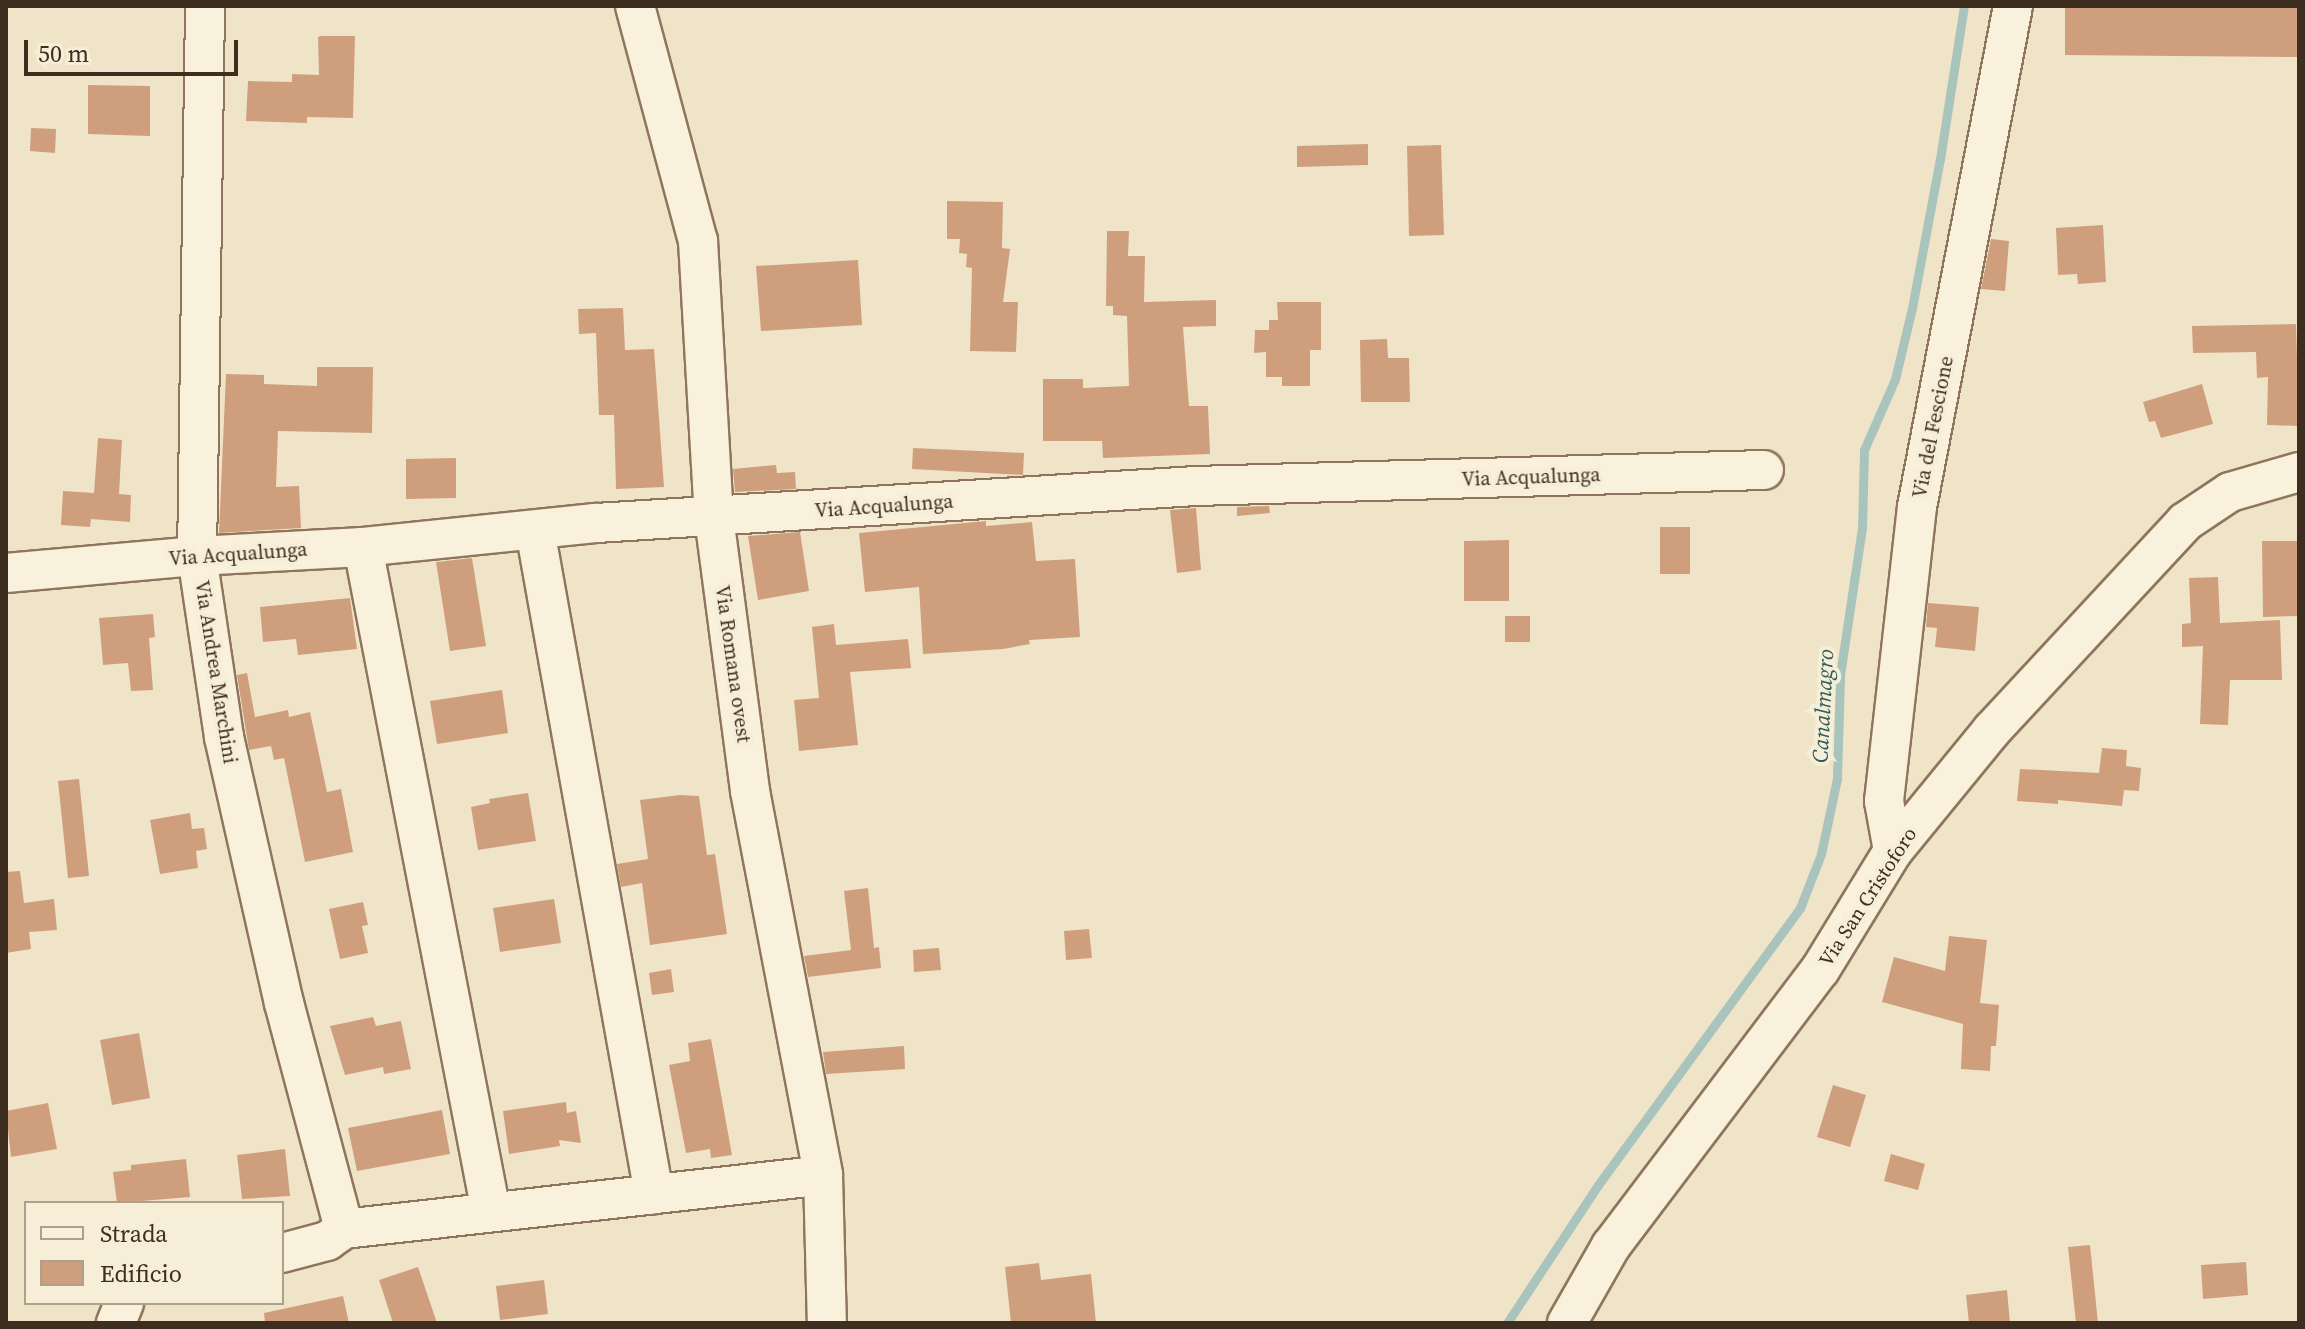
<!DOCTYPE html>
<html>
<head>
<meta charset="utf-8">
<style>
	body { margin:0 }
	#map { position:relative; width:2305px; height:1329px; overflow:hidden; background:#f0e4c8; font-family:"Source Serif 4",serif }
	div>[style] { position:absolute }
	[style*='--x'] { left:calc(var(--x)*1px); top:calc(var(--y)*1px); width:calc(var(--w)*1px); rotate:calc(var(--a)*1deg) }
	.stream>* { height:9px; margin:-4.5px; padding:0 4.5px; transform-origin:4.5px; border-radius:4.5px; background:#a9c4bc }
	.building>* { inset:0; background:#cf9f7d }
	.roads { filter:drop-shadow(2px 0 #8d765c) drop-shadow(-2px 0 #8d765c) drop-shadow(0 2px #8d765c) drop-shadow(0 -2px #8d765c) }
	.minor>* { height:38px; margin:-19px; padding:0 19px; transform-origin:19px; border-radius:19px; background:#faf1dc }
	span { translate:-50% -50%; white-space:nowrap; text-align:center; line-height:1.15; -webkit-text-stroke:8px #f7eed8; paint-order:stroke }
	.street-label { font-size:20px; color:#3d2e20 }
	.water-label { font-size:22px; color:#2f5d5a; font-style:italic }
	.frame { position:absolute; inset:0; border:8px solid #3d2e20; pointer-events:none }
	.legend { position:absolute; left:24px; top:1201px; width:260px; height:104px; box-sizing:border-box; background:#f7eed8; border:2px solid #ada18e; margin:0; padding:10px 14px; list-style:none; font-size:24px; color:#3d2e20 }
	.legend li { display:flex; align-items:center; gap:16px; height:40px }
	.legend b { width:40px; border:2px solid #ada18e }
	.scale { position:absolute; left:24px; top:40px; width:214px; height:36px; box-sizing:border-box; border:4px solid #3d2e20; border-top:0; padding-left:10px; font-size:24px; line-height:28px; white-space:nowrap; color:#3d2e20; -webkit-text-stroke:6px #f7eed8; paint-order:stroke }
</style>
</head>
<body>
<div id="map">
	<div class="stream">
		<div style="--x:1507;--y:1323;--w:165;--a:-56.6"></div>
		<div style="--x:1598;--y:1185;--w:343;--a:-53.9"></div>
		<div style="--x:1800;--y:908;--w:58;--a:-68.7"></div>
		<div style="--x:1821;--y:854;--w:77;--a:-78"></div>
		<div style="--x:1837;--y:779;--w:104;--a:-88.3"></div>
		<div style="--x:1840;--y:675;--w:149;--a:-81.5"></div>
		<div style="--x:1862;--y:528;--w:78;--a:-88.5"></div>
		<div style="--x:1864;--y:450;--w:77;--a:-66.4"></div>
		<div style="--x:1895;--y:379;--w:73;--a:-76.5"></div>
		<div style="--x:1912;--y:308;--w:152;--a:-79.4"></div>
		<div style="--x:1940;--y:159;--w:155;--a:-81.1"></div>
	</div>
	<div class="building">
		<div style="clip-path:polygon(2065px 6px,2299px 6px,2299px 57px,2065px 55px)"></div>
		<div style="clip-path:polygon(321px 36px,355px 36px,353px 118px,307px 117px,307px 123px,246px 121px,248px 81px,292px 82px,292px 74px,319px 75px,318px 37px)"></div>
		<div style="clip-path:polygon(88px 85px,150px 86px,150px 136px,88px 134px)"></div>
		<div style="clip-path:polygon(31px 128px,56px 129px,55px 153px,30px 151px)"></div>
		<div style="clip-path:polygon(1368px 144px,1368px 165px,1297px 167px,1297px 146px)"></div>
		<div style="clip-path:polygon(1441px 145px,1444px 235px,1409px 236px,1407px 146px)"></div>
		<div style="clip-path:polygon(947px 201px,1003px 202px,1002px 248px,1010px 249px,1003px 302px,1018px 302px,1016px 352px,970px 351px,972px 268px,966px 267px,967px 254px,959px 253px,960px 239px,947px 239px)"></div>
		<div style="clip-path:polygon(2103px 225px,2106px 282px,2078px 284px,2077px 274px,2058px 275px,2056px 228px)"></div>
		<div style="clip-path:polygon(1107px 231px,1129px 231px,1128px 256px,1145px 256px,1144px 302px,1216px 300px,1216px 326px,1183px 327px,1189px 406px,1208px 406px,1210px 454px,1103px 458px,1102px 441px,1043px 441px,1043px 379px,1083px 379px,1083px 388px,1129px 386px,1127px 316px,1113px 315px,1113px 306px,1106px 306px)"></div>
		<div style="clip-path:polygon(1991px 239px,2009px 241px,2005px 291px,1981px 289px)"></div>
		<div style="clip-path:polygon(858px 260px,862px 325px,761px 331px,756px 266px)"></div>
		<div style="clip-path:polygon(1277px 302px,1321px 302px,1321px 350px,1310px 350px,1310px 386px,1282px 386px,1282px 377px,1266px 377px,1266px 352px,1254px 353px,1255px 330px,1269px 330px,1269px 320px,1278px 320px)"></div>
		<div style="clip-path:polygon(623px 308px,625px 350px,654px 349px,664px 487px,616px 489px,614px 415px,599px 415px,596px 333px,579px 334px,578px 309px)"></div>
		<div style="clip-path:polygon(2296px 324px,2299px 426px,2267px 425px,2268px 377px,2257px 378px,2256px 352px,2193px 353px,2192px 326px)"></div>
		<div style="clip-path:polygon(1387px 339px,1388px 358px,1409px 358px,1410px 402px,1361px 402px,1360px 340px)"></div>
		<div style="clip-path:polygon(317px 367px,373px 367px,372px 433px,278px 431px,276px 487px,299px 486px,301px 528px,219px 533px,226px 374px,264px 375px,264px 384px,317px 386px)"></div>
		<div style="clip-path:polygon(2202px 384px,2213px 424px,2161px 438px,2155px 421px,2149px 422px,2143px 402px)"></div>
		<div style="clip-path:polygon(98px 438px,122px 440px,119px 494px,131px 495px,130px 522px,91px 519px,90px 527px,61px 525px,63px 491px,94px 493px)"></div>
		<div style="clip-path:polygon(913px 448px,1024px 453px,1023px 475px,912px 469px)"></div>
		<div style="clip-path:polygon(456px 458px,456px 498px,406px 499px,406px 459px)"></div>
		<div style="clip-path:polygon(776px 465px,777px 473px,795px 472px,796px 489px,735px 492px,733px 469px)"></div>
		<div style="clip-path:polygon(1269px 506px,1270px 513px,1237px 516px,1237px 507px)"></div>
		<div style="clip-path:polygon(1196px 508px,1201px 570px,1177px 573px,1170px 510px)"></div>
		<div style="clip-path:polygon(986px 521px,986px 526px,1032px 522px,1036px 561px,1075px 559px,1080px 637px,1029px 640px,1030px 644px,1003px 649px,923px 654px,919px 587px,865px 592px,859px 533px)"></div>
		<div style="clip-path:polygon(1660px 527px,1690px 527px,1690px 574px,1660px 574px)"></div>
		<div style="clip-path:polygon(800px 532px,809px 591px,758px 600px,748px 536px)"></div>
		<div style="clip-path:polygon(1509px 540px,1509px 601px,1464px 601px,1464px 541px)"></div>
		<div style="clip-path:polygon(2262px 541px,2299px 541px,2299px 616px,2263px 617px)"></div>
		<div style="clip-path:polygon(472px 558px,486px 646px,450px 651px,436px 562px)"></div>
		<div style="clip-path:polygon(2218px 577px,2220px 623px,2280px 620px,2282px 680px,2230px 680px,2228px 725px,2200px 724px,2203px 646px,2182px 647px,2182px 624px,2191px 623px,2189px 578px)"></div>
		<div style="clip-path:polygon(350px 598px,357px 649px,298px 655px,296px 639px,263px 642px,260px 607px)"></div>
		<div style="clip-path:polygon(1928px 603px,1979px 607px,1975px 651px,1935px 647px,1937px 628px,1926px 627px)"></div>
		<div style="clip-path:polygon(153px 614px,155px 637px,149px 638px,153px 690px,131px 691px,128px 663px,103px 665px,99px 618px)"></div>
		<div style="clip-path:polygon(1505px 616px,1530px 616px,1530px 642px,1505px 642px)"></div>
		<div style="clip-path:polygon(834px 624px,836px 645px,908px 639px,911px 668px,850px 672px,858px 745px,799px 751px,794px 700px,819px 698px,812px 627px)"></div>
		<div style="clip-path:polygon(247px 673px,255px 717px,288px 710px,289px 717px,310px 712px,327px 792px,341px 789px,353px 852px,305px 862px,284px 758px,274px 760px,271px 746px,249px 750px,237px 675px)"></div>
		<div style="clip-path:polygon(502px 690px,508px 733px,437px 744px,430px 701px)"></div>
		<div style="clip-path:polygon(2102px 748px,2127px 750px,2126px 766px,2141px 768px,2139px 791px,2124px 790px,2122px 806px,2058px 800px,2058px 804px,2017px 801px,2020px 769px,2099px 773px)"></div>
		<div style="clip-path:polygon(79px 779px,89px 876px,68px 878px,58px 781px)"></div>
		<div style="clip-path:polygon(528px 793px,536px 841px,478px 850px,471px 807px,490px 803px,489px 799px)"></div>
		<div style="clip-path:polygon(680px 795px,699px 796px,707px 855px,715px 854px,727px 934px,650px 945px,642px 883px,621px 887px,617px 864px,648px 859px,640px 800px)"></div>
		<div style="clip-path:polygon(190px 813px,192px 829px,204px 828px,207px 849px,196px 851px,198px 868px,160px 874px,150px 820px)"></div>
		<div style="clip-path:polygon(20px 871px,24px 903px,54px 899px,57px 930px,29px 932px,31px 949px,6px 953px,6px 872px)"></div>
		<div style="clip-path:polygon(868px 888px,874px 948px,879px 947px,881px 968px,808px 977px,804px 956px,851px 950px,844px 891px)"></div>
		<div style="clip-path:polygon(554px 899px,561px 943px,500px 952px,493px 908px)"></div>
		<div style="clip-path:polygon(363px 902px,368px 925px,362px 926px,368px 953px,340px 959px,329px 909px)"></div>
		<div style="clip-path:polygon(1089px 929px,1092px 958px,1066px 960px,1064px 931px)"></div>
		<div style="clip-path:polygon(1949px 936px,1987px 940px,1980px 1003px,1999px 1005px,1996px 1046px,1991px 1046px,1990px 1071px,1961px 1069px,1963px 1024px,1882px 1002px,1894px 957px,1945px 971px)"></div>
		<div style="clip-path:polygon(939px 948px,941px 970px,914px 972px,913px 950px)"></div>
		<div style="clip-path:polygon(671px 969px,674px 992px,652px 995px,649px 973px)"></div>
		<div style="clip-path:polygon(373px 1017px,376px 1026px,401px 1021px,411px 1069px,384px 1074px,383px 1067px,345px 1075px,330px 1026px)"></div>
		<div style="clip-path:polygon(139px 1033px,150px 1098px,112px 1105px,100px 1040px)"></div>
		<div style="clip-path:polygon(711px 1039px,732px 1155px,711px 1158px,710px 1149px,686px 1153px,669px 1065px,690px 1061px,688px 1043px)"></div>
		<div style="clip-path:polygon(904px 1046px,905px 1069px,826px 1074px,823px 1052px)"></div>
		<div style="clip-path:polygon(1833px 1085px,1866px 1095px,1850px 1147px,1817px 1137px)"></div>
		<div style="clip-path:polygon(566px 1102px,567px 1113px,576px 1111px,581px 1143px,559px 1140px,560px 1146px,509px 1154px,503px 1111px)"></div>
		<div style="clip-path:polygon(48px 1103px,57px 1149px,11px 1157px,6px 1111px)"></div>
		<div style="clip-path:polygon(442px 1110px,450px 1154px,357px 1171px,348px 1128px)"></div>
		<div style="clip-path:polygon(285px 1149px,290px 1196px,242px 1199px,237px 1155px)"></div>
		<div style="clip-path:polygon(1891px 1154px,1925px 1164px,1918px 1190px,1884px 1181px)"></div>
		<div style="clip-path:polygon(186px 1159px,190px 1197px,117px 1203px,113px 1172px,131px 1170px,131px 1165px)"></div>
		<div style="clip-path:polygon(2090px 1245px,2098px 1323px,2076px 1323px,2068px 1247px)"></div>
		<div style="clip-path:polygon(2246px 1262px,2248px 1295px,2203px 1299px,2201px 1265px)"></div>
		<div style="clip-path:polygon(1039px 1263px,1041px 1280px,1091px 1274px,1096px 1323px,1011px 1323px,1005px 1267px)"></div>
		<div style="clip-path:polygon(418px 1267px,437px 1323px,393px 1323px,379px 1280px)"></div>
		<div style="clip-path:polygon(544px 1280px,548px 1314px,500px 1320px,496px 1286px)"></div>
		<div style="clip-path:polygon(2007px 1290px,2010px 1323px,1969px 1323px,1966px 1295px)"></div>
		<div style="clip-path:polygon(343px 1296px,349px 1323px,265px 1323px,264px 1313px)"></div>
	</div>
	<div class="roads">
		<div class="minor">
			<div style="--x:205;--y:6;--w:550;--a:90.83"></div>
			<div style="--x:197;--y:556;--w:183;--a:81.5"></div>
			<div style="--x:224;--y:737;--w:273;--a:77.3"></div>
			<div style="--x:284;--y:1003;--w:234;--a:75.1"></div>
			<div style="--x:635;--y:6;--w:243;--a:75"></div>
			<div style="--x:698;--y:241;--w:276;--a:86.7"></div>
			<div style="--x:714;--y:517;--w:276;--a:82.5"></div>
			<div style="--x:750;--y:791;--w:391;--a:79.2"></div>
			<div style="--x:823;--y:1175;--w:148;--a:88.5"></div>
			<div style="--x:535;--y:530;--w:675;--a:79.84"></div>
			<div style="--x:363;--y:547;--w:677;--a:79.1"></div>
			<div style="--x:6;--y:573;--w:192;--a:-5.1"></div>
			<div style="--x:197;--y:556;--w:166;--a:-3.1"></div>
			<div style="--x:363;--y:547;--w:234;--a:-5.9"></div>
			<div style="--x:596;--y:523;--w:600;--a:-3.53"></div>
			<div style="--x:1195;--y:486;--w:569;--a:-1.61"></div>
			<div style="--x:1893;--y:851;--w:51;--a:-100.2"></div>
			<div style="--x:1884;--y:801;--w:296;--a:-83.6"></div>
			<div style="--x:1917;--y:507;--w:510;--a:-79.15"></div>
			<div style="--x:282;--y:1253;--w:47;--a:-14.9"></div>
			<div style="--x:327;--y:1241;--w:21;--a:-35"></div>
			<div style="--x:344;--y:1229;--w:482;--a:-6.4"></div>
			<div style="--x:116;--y:1323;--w:22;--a:-68"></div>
			<div style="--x:1567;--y:1323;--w:89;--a:-60.3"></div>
			<div style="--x:1611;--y:1246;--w:346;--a:-52.9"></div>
			<div style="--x:1820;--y:970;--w:140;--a:-58.5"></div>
			<div style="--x:1893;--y:851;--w:156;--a:-50.7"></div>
			<div style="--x:1992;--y:730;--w:284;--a:-47.1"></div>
			<div style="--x:2185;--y:522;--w:54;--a:-33.7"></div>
			<div style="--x:2230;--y:492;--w:72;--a:-16.2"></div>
		</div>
	</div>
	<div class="street-label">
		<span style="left:1933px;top:427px;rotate:-79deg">Via del Fescione</span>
		<span style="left:1531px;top:477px;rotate:-2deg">Via Acqualunga</span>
		<span style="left:884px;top:506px;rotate:-4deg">Via Acqualunga</span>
		<span style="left:238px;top:554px;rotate:-4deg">Via Acqualunga</span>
		<span style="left:733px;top:664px;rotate:82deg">Via Romana ovest</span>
		<span style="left:216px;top:672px;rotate:81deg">Via Andrea Marchini</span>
		<span style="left:1868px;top:897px;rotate:-57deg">Via San Cristoforo</span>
	</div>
	<div class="water-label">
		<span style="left:1823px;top:706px;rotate:-87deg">Canalmagro</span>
	</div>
	<div class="frame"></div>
	<ul class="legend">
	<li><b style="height:10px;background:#faf1dc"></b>Strada</li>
	<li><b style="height:22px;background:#cf9f7d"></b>Edificio</li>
	</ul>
	<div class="scale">50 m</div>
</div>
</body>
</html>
